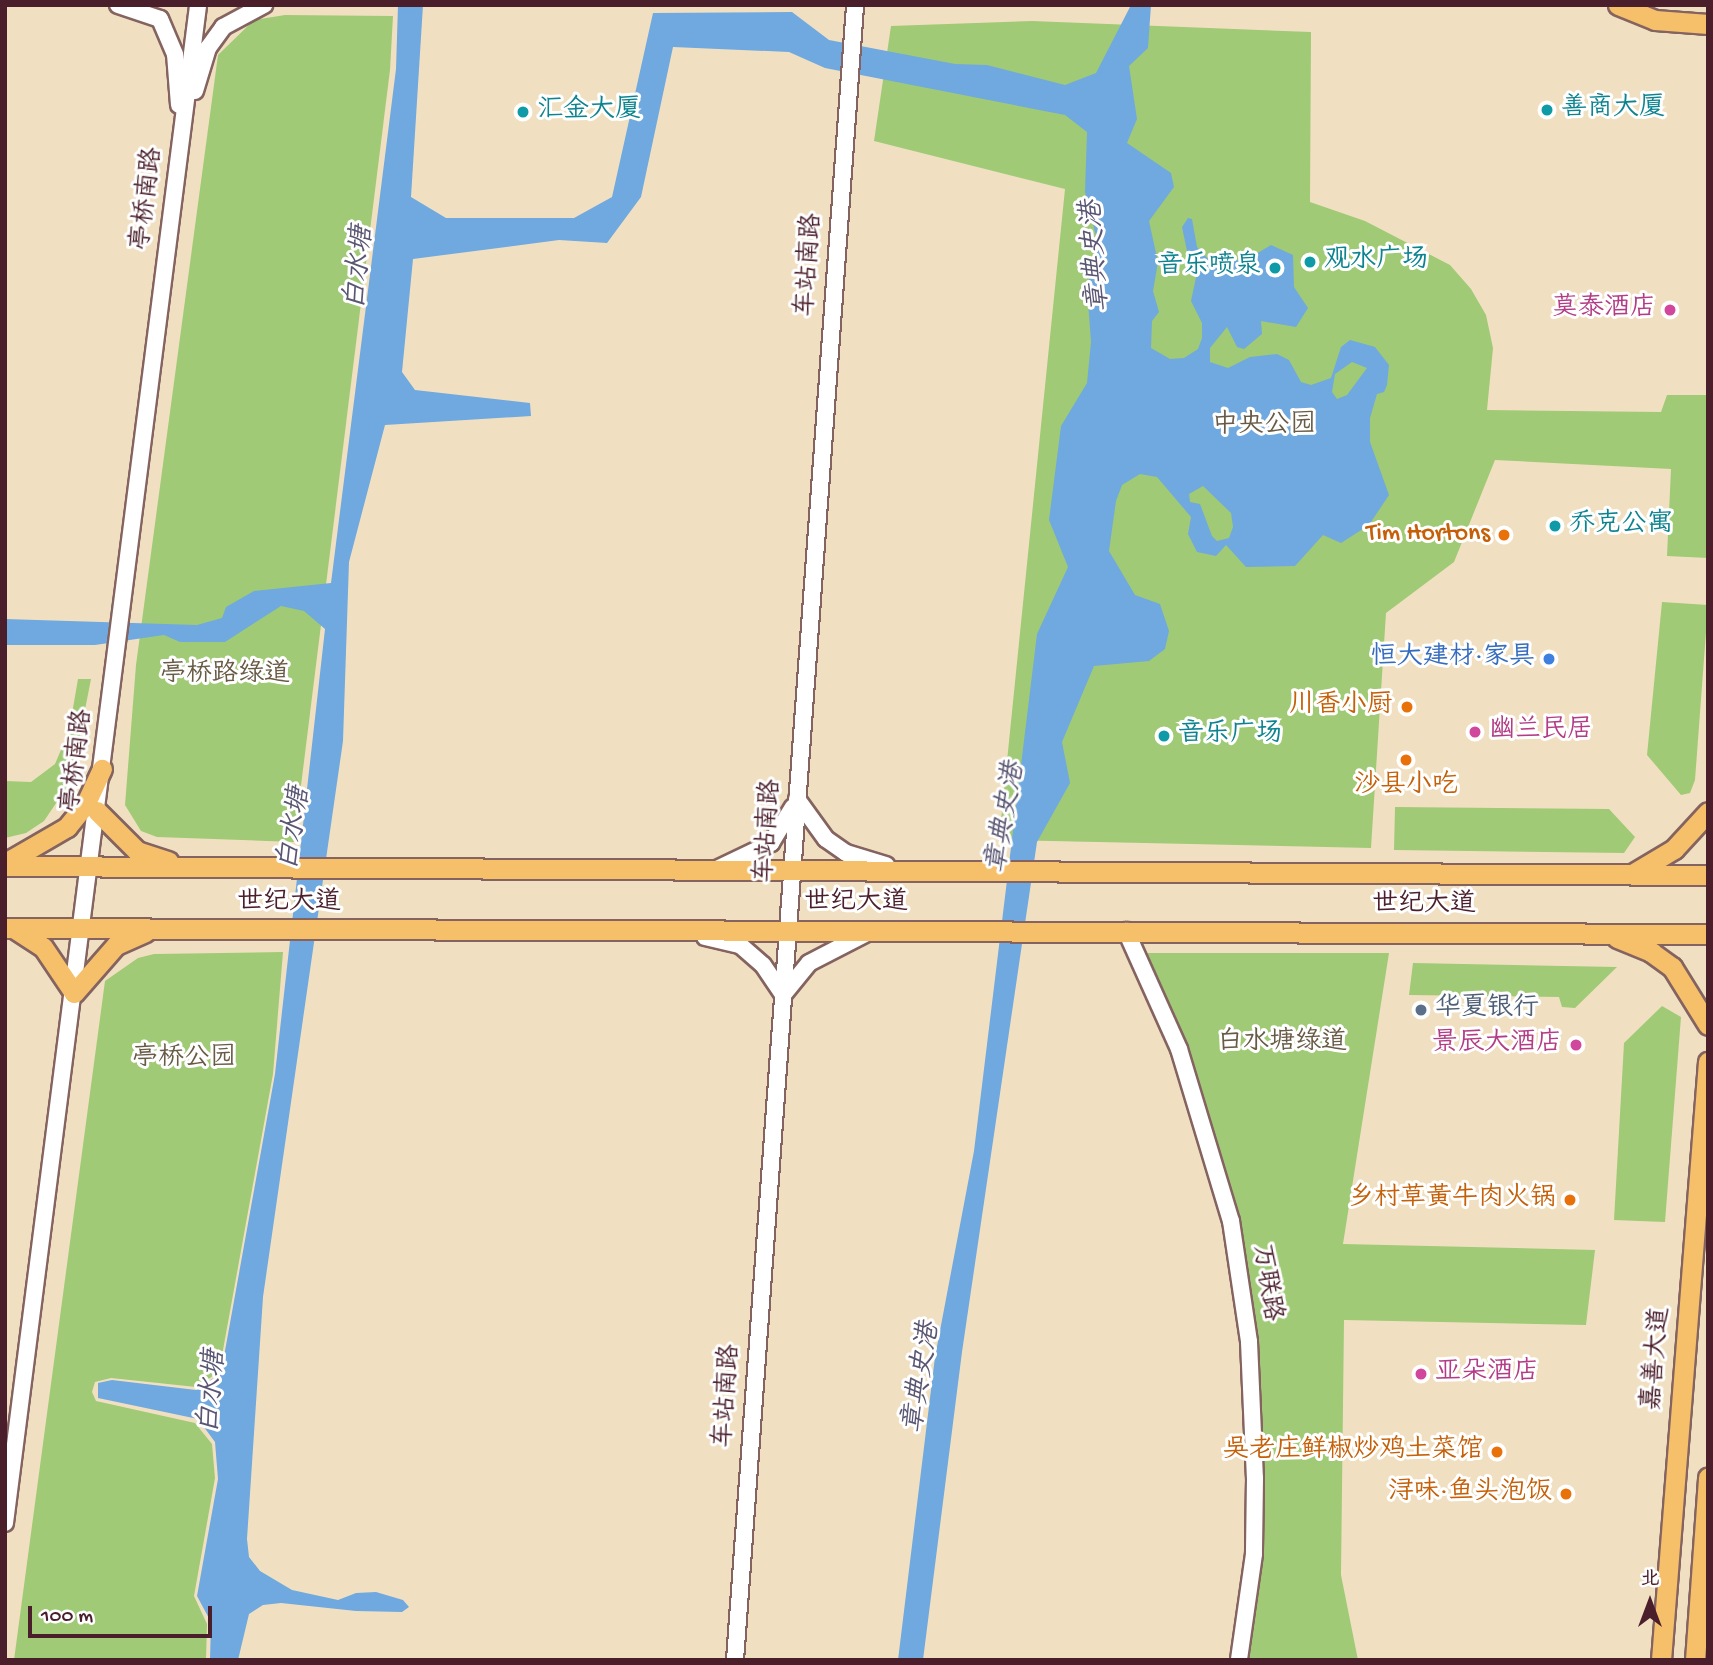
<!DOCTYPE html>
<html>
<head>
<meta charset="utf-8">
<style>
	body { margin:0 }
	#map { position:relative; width:1713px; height:1665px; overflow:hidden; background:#f0e0c1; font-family:"Gochi Hand","LXGW WenKai TC",sans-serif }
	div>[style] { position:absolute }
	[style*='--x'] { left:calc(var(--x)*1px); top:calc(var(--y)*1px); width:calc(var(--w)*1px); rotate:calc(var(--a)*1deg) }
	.green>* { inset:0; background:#a0ca76 }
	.water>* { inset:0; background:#6fa9df }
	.roads { filter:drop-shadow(2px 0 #846360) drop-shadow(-2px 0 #846360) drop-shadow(0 2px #846360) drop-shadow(0 -2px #846360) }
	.minor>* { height:16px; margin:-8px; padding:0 8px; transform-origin:8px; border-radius:8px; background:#fff }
	.major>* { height:19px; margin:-9.5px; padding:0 9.5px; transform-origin:9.5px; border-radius:9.5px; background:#f6c06b }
	.dots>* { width:19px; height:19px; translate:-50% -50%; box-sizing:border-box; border:4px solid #fff; border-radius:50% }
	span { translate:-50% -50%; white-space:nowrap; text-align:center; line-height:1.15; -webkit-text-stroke:6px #fff; paint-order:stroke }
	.culture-label { font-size:26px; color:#0d838f }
	.left { translate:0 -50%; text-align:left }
	.right { translate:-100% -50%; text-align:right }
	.street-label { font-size:26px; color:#4a1f2b }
	.hotel-label { font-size:26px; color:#b23c85 }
	.park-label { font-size:26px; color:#685b45 }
	.food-label { font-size:26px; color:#c56008 }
	.shop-label { font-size:26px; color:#366cbe }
	.service-label { font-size:26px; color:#4e5e75 }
	.water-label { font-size:28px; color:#595673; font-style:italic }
	.frame { position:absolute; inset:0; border:7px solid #4a1f2b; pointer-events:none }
	.north { position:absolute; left:1615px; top:1567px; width:70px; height:70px; -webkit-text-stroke:5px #fff; paint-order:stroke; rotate:0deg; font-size:19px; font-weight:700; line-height:28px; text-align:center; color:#4a1f2b }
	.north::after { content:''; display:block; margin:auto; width:24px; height:32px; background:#4a1f2b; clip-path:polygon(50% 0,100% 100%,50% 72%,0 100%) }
	.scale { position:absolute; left:28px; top:1606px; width:184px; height:32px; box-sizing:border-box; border:4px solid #4a1f2b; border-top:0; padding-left:9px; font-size:21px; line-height:24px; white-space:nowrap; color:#4a1f2b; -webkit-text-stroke:5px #fff; paint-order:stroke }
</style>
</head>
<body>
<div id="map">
	<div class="green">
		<div style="clip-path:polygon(285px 15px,393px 16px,390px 70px,294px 842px,157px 837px,141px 831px,125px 805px,136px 665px,218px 55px,254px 20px)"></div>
		<div style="clip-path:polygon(1032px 21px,1311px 32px,1310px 202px,1365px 221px,1450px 265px,1471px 289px,1486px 315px,1493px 348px,1487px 410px,1661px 412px,1667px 395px,1708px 395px,1708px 558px,1667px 556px,1671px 469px,1495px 460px,1454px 562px,1386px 613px,1371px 848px,999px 840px,1065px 189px,874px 141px,891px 26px)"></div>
		<div style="clip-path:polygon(1662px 602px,1708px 605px,1695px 780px,1690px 793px,1681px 795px,1647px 755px)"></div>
		<div style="clip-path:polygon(78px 679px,91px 679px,71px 781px,44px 821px,26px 833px,5px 838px,5px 781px,31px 782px,55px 764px,69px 731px)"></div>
		<div style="clip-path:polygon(1395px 807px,1609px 809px,1635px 837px,1624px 853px,1394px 850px)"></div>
		<div style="clip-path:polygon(283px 952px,273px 1074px,219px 1372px,196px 1387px,111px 1378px,95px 1382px,92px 1392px,96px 1401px,195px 1423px,212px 1444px,215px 1478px,194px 1596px,207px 1624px,206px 1660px,14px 1660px,105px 981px,138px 958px,154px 954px)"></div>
		<div style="clip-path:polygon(1143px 953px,1389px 953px,1343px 1244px,1595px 1250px,1586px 1325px,1344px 1320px,1341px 1575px,1358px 1660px,1249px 1660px,1261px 1556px,1237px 1219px,1187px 1047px)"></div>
		<div style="clip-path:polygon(1413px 963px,1617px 967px,1575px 1008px,1562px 1007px,1559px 997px,1409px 995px)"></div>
		<div style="clip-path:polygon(1662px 1006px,1681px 1017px,1665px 1222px,1614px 1220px,1624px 1043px)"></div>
	</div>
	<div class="water">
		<div style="clip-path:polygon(evenodd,398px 5px,423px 5px,411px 197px,446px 218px,574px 218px,612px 197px,653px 13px,792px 12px,829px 40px,955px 64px,987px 65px,1065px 85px,1096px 73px,1131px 5px,1151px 5px,1148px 48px,1129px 66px,1137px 119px,1127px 143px,1171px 173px,1174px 187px,1149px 221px,1158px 262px,1153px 291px,1159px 312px,1152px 321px,1151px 348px,1170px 359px,1184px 358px,1198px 349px,1202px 338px,1202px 323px,1191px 301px,1198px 268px,1187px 251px,1182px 227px,1188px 218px,1192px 219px,1197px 247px,1210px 261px,1246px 260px,1271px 245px,1293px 255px,1294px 287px,1308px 308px,1296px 327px,1261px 321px,1262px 334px,1244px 349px,1237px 347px,1227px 327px,1210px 348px,1210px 362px,1228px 368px,1250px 357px,1277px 354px,1289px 360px,1301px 382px,1311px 385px,1331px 378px,1341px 347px,1350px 340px,1375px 347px,1389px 365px,1387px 385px,1384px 392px,1377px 394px,1370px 418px,1370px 442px,1389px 495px,1369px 525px,1341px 543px,1323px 535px,1295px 566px,1246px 567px,1226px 545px,1216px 556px,1197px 552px,1188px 534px,1191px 517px,1157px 477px,1140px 474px,1122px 485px,1116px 501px,1109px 551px,1135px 595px,1160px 604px,1169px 631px,1165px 649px,1149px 661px,1094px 666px,1062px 742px,1070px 783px,1037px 842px,962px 1352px,923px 1660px,898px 1660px,935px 1357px,974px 1151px,1037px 634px,1068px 567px,1049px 520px,1061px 426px,1087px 383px,1091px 342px,1087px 288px,1098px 244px,1085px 192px,1087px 132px,1065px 115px,825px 68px,789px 52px,673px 47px,641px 197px,607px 243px,559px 240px,413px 259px,402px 372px,415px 390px,530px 403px,531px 416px,385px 425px,349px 562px,343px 741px,263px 1297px,247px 1539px,249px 1557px,260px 1571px,292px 1590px,338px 1600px,356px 1593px,376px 1592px,403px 1600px,409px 1607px,402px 1612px,356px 1611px,281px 1603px,263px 1605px,249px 1614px,238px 1660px,210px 1660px,211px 1622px,197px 1596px,218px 1479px,215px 1442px,198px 1419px,98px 1398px,98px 1383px,112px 1380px,196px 1390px,221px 1373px,275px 1074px,325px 629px,304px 611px,281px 606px,225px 642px,180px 642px,164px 635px,95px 645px,5px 645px,5px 619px,197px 625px,222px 618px,226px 607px,254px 591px,331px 583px,396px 69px,398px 5px,1352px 362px,1367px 368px,1347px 395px,1337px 399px,1332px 392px,1335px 374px,1352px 362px,398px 5px,1203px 486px,1231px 513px,1233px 527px,1229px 538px,1217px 541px,1212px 536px,1200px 504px,1190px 502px,1189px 494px,1203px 486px)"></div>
	</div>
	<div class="roads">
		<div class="minor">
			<div style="--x:118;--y:5;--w:44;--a:18.4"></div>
			<div style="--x:160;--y:19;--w:38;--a:67"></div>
			<div style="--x:175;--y:54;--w:51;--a:85.5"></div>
			<div style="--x:195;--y:91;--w:45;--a:-73.2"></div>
			<div style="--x:208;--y:48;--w:26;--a:-54"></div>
			<div style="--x:223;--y:27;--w:47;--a:-28.2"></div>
			<div style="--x:797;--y:799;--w:49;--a:54.1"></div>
			<div style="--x:826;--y:839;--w:24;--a:35"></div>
			<div style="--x:846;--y:853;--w:42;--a:16.7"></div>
			<div style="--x:719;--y:868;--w:58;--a:-25.7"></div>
			<div style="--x:771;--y:843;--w:42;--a:-58.6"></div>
			<div style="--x:1126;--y:931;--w:129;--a:65.8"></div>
			<div style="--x:1179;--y:1049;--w:180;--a:73.2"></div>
			<div style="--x:1231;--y:1221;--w:122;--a:81.5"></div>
			<div style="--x:1249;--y:1342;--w:136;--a:87.5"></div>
			<div style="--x:1255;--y:1478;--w:76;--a:90.8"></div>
			<div style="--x:1254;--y:1554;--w:107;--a:98.1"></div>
			<div style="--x:705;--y:937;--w:36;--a:13"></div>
			<div style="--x:740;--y:945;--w:30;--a:41"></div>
			<div style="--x:763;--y:965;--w:36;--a:56"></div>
			<div style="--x:783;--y:995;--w:41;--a:-50.9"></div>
			<div style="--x:809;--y:963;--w:65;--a:-27.3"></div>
			<div style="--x:5;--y:1523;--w:1530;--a:-82.75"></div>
			<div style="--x:735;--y:1660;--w:1659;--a:-85.85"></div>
		</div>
		<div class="major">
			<div style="--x:1618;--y:5;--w:40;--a:22"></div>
			<div style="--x:1655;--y:20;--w:53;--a:4.3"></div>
			<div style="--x:97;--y:811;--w:57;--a:45"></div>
			<div style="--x:137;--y:851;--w:33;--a:18"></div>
			<div style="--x:5;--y:863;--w:72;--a:-30.1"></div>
			<div style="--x:67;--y:827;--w:28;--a:-51"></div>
			<div style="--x:85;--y:805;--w:40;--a:-65"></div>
			<div style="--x:5;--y:866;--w:1703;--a:0.3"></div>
			<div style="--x:1634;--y:873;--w:47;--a:-31"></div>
			<div style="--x:1674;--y:849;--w:50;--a:-47.4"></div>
			<div style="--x:5;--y:928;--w:1703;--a:0.2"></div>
			<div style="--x:15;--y:929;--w:33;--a:33"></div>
			<div style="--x:43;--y:947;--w:55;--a:56"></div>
			<div style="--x:74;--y:993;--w:64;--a:-48.8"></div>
			<div style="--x:116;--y:945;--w:32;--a:-24"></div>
			<div style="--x:1617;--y:938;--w:37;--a:22"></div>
			<div style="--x:1651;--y:952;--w:26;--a:36"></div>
			<div style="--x:1672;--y:967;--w:68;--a:58.2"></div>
			<div style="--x:1661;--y:1660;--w:600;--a:-85.51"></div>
			<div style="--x:1695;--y:1660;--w:183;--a:-85.9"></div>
		</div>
	</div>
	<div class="dots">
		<div style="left:1547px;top:110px;background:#0f9aa8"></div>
		<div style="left:523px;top:112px;background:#0f9aa8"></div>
		<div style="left:1310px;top:262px;background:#0f9aa8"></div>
		<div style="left:1275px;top:268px;background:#0f9aa8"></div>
		<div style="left:1670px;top:310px;background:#d1479c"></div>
		<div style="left:1555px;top:526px;background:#0f9aa8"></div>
		<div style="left:1504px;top:535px;background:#e8710a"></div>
		<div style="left:1549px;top:659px;background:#3f7fe0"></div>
		<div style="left:1407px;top:707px;background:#e8710a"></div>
		<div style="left:1475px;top:732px;background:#d1479c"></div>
		<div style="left:1164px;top:736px;background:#0f9aa8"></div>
		<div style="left:1406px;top:760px;background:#e8710a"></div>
		<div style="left:1421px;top:1010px;background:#5c6f8a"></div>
		<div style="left:1576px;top:1045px;background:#d1479c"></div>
		<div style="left:1570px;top:1200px;background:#e8710a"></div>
		<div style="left:1421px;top:1374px;background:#d1479c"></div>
		<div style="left:1497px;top:1452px;background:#e8710a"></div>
		<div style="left:1566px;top:1494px;background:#e8710a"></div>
	</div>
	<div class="culture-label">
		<span class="left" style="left:1561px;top:110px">善商大厦</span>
		<span class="left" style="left:537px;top:112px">汇金大厦</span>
		<span class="left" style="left:1324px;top:262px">观水广场</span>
		<span class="right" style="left:1261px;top:268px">音乐喷泉</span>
		<span class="left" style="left:1569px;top:526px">乔克公寓</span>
		<span class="left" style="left:1178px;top:736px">音乐广场</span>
	</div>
	<div class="street-label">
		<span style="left:149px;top:199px;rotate:-83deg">亭桥南路</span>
		<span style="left:811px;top:265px;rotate:-86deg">车站南路</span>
		<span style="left:79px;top:761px;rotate:-83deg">亭桥南路</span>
		<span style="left:770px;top:831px;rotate:-86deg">车站南路</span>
		<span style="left:289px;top:904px">世纪大道</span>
		<span style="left:856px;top:904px">世纪大道</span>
		<span style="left:1424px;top:906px">世纪大道</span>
		<span style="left:1265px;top:1283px;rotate:81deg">万联路</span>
		<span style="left:1658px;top:1359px;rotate:-85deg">嘉善大道</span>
		<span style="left:729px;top:1396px;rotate:-86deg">车站南路</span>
	</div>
	<div class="hotel-label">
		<span class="right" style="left:1656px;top:310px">莫泰酒店</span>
		<span class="left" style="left:1489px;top:732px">幽兰民居</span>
		<span class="right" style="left:1562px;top:1045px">景辰大酒店</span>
		<span class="left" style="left:1435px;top:1374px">亚朵酒店</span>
	</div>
	<div class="park-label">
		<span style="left:1264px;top:427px">中央公园</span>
		<span style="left:225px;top:676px">亭桥路绿道</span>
		<span style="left:1282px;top:1044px">白水塘绿道</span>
		<span style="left:184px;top:1060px">亭桥公园</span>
	</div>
	<div class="food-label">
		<span class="right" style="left:1490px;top:535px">Tim Hortons</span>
		<span class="right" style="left:1393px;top:707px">川香小厨</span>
		<span style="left:1406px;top:787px">沙县小吃</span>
		<span class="right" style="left:1556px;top:1200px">乡村草黄牛肉火锅</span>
		<span class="right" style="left:1483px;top:1452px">吴老庄鲜椒炒鸡土菜馆</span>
		<span class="right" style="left:1552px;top:1494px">浔味·鱼头泡饭</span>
	</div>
	<div class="shop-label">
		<span class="right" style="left:1535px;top:659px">恒大建材·家具</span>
	</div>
	<div class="service-label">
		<span class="left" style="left:1435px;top:1010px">华夏银行</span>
	</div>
	<div class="water-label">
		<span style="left:1097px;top:256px;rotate:-94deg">章典史港</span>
		<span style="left:361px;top:268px;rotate:-84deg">白水塘</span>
		<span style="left:1007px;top:818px;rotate:-80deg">章典史港</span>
		<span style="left:296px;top:829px;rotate:-81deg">白水塘</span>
		<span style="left:923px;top:1378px;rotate:-81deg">章典史港</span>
		<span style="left:214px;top:1392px;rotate:-85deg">白水塘</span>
	</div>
	<div class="frame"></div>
	<div class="north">北</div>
	<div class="scale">100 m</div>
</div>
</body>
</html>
